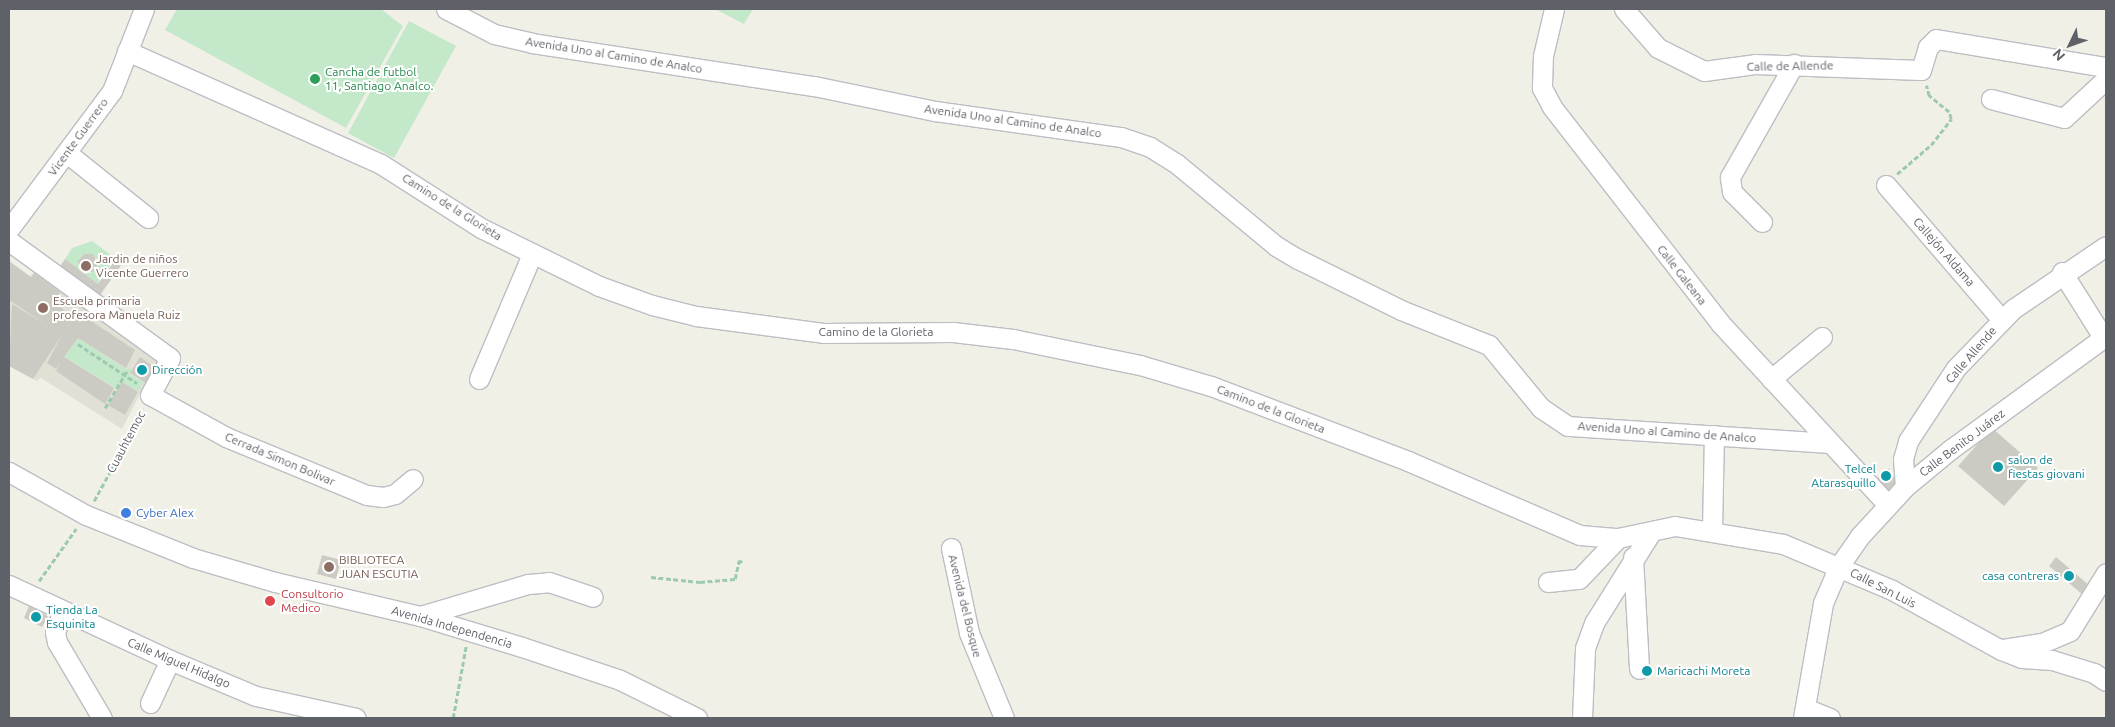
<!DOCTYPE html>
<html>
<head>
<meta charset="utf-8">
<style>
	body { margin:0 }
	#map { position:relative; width:2115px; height:727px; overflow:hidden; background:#f1f0e7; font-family:Ubuntu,sans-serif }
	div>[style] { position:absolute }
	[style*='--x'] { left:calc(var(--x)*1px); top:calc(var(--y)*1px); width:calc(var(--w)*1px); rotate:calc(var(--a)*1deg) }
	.education>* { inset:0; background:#e1e0d5 }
	.green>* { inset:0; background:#c4e8ca }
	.building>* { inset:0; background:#cccbc3 }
	.path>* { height:2.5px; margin-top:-1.25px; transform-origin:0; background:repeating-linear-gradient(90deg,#9dc9b0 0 5px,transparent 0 7.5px) }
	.roads { filter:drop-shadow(1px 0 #bcbec3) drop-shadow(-1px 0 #bcbec3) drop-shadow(0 1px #bcbec3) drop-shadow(0 -1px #bcbec3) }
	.minor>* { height:19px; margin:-9.5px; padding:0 9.5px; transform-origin:9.5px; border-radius:9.5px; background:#fff }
	.dots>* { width:14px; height:14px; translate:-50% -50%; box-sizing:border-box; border:2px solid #fff; border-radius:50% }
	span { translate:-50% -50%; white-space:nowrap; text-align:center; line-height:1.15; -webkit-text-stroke:4px #fff; paint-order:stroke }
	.street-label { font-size:12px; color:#5f6168 }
	.leisure-label { font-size:12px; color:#27864d }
	.left { translate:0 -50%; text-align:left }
	.education-label { font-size:12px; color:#785e54 }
	.culture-label { font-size:12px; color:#0d838f }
	.right { translate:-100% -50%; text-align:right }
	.shop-label { font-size:12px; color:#366cbe }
	.health-label { font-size:12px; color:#be3a42 }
	.frame { position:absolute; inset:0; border:10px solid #5f6168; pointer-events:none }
	.north { position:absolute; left:2045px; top:20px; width:50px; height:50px; -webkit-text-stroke:4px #fff; paint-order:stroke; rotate:228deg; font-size:14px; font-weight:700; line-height:20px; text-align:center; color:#5f6168 }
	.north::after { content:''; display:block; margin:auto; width:18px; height:22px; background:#5f6168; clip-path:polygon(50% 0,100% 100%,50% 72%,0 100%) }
</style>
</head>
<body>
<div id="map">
	<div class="education">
		<div style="clip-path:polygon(9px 261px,30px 277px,34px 273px,158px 359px,122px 429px,41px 378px,37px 381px,9px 366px)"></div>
	</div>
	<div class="green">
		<div style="clip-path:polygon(177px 9px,381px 9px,403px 26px,346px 128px,165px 30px)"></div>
		<div style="clip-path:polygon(715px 9px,753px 9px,744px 24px)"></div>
		<div style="clip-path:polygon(409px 21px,456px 46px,394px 158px,348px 133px)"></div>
		<div style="clip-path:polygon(92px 241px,110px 254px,109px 267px,98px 284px,84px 274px,93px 272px,98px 264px,93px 254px,84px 254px,77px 262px,80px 271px,65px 259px,72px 248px)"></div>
		<div style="clip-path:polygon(78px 338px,125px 369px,132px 369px,129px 374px,143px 382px,138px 391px,122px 382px,117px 389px,65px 357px)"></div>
	</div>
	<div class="building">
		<div style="clip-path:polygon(84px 254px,93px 254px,98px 264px,93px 272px,82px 271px,77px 262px)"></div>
		<div style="clip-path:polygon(65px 259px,98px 284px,116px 259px,122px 264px,98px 298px,58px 269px)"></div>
		<div style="clip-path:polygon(9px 261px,31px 277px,34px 273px,60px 292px,55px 303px,80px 322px,83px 317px,88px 319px,135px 350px,126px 368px,78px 338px,64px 357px,114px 388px,105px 404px,56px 371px,61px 362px,56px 369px,47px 363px,62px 335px,33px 379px,9px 366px,12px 304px,48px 326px,9px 300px)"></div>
		<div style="clip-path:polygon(140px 357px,154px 367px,146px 383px,130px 373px)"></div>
		<div style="clip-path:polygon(122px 382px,138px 392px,125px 415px,108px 405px)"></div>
		<div style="clip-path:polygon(1992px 428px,2038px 468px,2004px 506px,1958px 466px)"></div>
		<div style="clip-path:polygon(1889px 468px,1898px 484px,1885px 497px,1871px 484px)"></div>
		<div style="clip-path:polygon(322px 555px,341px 560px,336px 579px,317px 574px)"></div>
		<div style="clip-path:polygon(2056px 557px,2090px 586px,2083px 595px,2049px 566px)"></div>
		<div style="clip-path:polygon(29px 606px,48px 616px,42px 627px,24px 618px)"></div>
	</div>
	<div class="path">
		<div style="--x:1897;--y:174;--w:45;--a:-40.5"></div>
		<div style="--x:1931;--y:145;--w:33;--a:-52"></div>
		<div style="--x:1951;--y:119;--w:7;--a:-106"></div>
		<div style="--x:1949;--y:112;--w:26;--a:-141"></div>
		<div style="--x:1929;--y:96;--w:11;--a:-105"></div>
		<div style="--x:78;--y:344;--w:71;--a:33.5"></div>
		<div style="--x:105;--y:408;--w:45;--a:-59.5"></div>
		<div style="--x:94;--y:501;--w:105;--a:-61.5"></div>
		<div style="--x:651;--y:577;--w:49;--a:5.8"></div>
		<div style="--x:700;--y:582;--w:35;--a:-5"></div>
		<div style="--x:735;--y:579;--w:19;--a:-78"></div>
		<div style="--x:739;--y:560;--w:4;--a:34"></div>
		<div style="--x:39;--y:581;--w:64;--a:-54.6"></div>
		<div style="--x:453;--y:718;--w:73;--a:-79.8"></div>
	</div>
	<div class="roads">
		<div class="minor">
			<div style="--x:446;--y:9;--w:54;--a:27.5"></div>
			<div style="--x:494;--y:34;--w:39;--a:13"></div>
			<div style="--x:532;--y:43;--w:285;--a:8.7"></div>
			<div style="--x:814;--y:86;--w:124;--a:11.7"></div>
			<div style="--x:935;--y:111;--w:188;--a:8"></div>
			<div style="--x:1121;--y:137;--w:31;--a:19"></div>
			<div style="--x:1150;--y:147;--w:32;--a:32"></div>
			<div style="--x:1177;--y:164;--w:129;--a:39.6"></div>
			<div style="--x:1276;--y:246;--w:26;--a:31"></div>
			<div style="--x:1298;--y:259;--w:115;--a:26.3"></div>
			<div style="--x:1401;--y:310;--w:95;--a:21.7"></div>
			<div style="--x:1489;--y:345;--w:82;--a:50.5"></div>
			<div style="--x:1541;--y:408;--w:32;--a:34"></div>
			<div style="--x:1568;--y:426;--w:261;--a:3.7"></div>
			<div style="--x:1554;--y:9;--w:48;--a:103.2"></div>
			<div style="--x:1543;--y:56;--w:32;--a:92"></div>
			<div style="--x:1542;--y:88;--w:21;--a:62"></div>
			<div style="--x:1552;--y:107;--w:274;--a:52.1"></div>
			<div style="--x:1720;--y:323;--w:246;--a:47.3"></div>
			<div style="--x:1624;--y:9;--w:52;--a:48.9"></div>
			<div style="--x:1658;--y:48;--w:51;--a:26.6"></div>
			<div style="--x:1704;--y:71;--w:51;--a:-7.8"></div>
			<div style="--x:1755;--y:64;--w:166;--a:2.1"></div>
			<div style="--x:1921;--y:70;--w:24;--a:-73"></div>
			<div style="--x:1928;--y:47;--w:11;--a:-45"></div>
			<div style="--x:1936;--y:39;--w:172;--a:9.4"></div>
			<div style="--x:127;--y:51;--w:278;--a:24"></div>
			<div style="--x:381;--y:164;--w:119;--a:32.6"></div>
			<div style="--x:481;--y:228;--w:131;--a:26.2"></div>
			<div style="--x:599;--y:286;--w:56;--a:19.7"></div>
			<div style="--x:652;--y:305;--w:45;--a:14"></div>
			<div style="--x:696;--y:316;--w:128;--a:7.6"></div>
			<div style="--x:823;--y:333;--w:130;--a:-0.4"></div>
			<div style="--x:953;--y:332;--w:60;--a:6.7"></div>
			<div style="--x:1013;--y:339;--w:130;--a:11.6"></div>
			<div style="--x:1140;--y:365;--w:74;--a:16.5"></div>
			<div style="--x:1211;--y:386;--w:211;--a:20.8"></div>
			<div style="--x:1408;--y:461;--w:187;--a:23.3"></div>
			<div style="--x:1580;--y:535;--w:38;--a:5"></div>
			<div style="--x:1618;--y:538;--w:58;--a:-11.9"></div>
			<div style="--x:1675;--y:526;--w:109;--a:9.5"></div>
			<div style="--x:1783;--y:544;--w:118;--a:22.9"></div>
			<div style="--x:1892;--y:590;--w:124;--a:28.8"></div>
			<div style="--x:2001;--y:650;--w:22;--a:21"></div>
			<div style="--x:2022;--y:658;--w:30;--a:4"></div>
			<div style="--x:2052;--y:660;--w:44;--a:17.2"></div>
			<div style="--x:2094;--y:673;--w:14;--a:34"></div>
			<div style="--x:1991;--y:99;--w:75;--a:14.6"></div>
			<div style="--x:2064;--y:118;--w:57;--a:-42.9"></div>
			<div style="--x:67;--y:153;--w:104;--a:38.7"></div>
			<div style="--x:1886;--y:185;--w:178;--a:49.3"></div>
			<div style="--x:1762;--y:222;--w:42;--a:-135"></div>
			<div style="--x:1732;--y:192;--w:15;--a:-98"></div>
			<div style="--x:1730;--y:177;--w:130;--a:-60.5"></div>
			<div style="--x:9;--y:229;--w:172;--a:-53.3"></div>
			<div style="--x:112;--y:91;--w:88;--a:-68.7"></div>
			<div style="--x:9;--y:241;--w:199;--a:36"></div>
			<div style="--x:170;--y:358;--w:42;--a:118.4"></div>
			<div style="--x:150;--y:395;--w:87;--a:28.9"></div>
			<div style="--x:226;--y:437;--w:152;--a:22.4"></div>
			<div style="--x:367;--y:495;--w:16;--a:7"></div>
			<div style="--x:383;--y:497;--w:12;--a:-14"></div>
			<div style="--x:395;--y:494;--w:23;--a:-40"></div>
			<div style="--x:2062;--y:272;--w:77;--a:57.8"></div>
			<div style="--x:479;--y:379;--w:136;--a:-67"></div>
			<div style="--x:1771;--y:379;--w:66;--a:-39.5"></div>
			<div style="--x:9;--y:472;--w:88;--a:29.2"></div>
			<div style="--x:86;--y:515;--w:115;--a:21.9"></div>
			<div style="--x:193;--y:558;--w:85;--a:16.3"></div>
			<div style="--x:275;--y:582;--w:149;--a:13.2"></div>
			<div style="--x:420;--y:616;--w:107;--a:16.9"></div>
			<div style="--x:522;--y:647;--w:103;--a:18.6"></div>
			<div style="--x:620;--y:680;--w:86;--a:26.3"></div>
			<div style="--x:1905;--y:487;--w:28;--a:-94"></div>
			<div style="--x:1903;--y:459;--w:19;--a:-74"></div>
			<div style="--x:1908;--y:441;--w:87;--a:-56.7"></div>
			<div style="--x:1956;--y:368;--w:82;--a:-46"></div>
			<div style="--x:2013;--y:309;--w:112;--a:-34.1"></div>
			<div style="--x:1712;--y:530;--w:95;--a:-88.8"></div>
			<div style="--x:951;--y:548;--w:87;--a:78"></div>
			<div style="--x:969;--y:633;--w:92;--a:67.6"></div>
			<div style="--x:1633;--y:557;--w:112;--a:86.9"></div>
			<div style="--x:1548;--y:582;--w:31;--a:-6"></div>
			<div style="--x:1579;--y:579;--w:57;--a:-46.4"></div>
			<div style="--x:9;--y:585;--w:178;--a:25"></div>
			<div style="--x:170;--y:660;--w:93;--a:22.7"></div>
			<div style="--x:256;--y:696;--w:102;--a:12.4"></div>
			<div style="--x:63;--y:611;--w:22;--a:111"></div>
			<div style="--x:55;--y:632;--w:10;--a:79"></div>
			<div style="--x:57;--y:642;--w:88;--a:59.4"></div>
			<div style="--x:420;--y:616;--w:113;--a:-16.5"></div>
			<div style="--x:528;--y:584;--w:21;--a:-5"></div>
			<div style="--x:549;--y:582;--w:46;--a:18.8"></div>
			<div style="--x:2003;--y:649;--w:39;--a:-9"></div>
			<div style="--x:2042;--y:643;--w:30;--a:-23"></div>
			<div style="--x:2070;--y:631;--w:68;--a:-58.2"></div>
			<div style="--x:150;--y:703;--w:47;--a:-65.1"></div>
			<div style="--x:1805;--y:708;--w:27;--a:22"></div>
			<div style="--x:1582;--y:718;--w:70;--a:-87.5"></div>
			<div style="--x:1585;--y:648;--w:27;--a:-70"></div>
			<div style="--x:1594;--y:623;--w:107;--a:-57.9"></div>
			<div style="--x:1803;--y:718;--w:117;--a:-80.1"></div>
			<div style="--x:1823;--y:603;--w:40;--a:-66.6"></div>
			<div style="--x:1839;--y:566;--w:35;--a:-55"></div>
			<div style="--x:1859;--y:537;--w:68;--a:-47.4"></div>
			<div style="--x:1905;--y:487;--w:60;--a:-39.6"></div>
			<div style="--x:1951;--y:449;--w:192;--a:-36.1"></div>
		</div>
	</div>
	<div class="dots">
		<div style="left:315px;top:79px;background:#2e9e5b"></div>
		<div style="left:86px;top:266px;background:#8d6e63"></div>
		<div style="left:43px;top:308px;background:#8d6e63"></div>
		<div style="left:142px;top:370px;background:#0f9aa8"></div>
		<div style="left:1998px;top:467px;background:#0f9aa8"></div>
		<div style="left:1886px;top:476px;background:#0f9aa8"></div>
		<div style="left:126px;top:513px;background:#3f7fe0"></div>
		<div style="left:329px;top:567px;background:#8d6e63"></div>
		<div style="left:2069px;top:576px;background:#0f9aa8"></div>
		<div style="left:270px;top:601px;background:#e0444e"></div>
		<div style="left:36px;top:617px;background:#0f9aa8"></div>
		<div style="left:1647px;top:671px;background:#0f9aa8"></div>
	</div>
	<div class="street-label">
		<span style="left:614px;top:55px;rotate:9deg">Avenida Uno al Camino de Analco</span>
		<span style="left:1790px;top:66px;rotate:-1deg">Calle de Allende</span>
		<span style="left:1013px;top:121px;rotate:8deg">Avenida Uno al Camino de Analco</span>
		<span style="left:78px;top:137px;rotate:-54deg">Vicente Guerrero</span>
		<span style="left:452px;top:207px;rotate:32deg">Camino de la Glorieta</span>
		<span style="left:1944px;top:252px;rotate:49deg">Callejón Aldama</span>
		<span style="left:1682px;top:275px;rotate:52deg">Calle Galeana</span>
		<span style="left:876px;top:332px">Camino de la Glorieta</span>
		<span style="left:1971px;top:355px;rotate:-49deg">Calle Allende</span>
		<span style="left:1271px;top:409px;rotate:21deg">Camino de la Glorieta</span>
		<span style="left:1667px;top:432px;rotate:4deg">Avenida Uno al Camino de Analco</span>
		<span style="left:126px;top:442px;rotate:-62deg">Cuauhtemoc</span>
		<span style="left:1962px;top:443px;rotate:-37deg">Calle Benito Juárez</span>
		<span style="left:280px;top:459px;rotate:23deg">Cerrada Simon Bolivar</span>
		<span style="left:1883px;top:588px;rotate:27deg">Calle San Luis</span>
		<span style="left:965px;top:606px;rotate:76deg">Avenida del Bosque</span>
		<span style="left:452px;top:627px;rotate:16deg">Avenida Independencia</span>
		<span style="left:179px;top:663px;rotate:23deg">Calle Miguel Hidalgo</span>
	</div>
	<div class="leisure-label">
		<span class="left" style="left:325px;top:79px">Cancha de futbol<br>11, Santiago Analco.</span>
	</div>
	<div class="education-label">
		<span class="left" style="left:96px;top:266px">Jardin de niños<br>Vicente Guerrero</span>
		<span class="left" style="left:53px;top:308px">Escuela primaria<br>profesora Manuela Ruiz</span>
		<span class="left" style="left:339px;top:567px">BIBLIOTECA<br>JUAN ESCUTIA</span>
	</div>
	<div class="culture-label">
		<span class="left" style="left:152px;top:370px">Dirección</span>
		<span class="left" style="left:2008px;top:467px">salon de<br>fiestas giovani</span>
		<span class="right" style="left:1876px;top:476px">Telcel<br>Atarasquillo</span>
		<span class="right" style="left:2059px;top:576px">casa contreras</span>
		<span class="left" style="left:46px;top:617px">Tienda La<br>Esquinita</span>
		<span class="left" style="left:1657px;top:671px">Maricachi Moreta</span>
	</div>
	<div class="shop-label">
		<span class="left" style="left:136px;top:513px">Cyber Alex</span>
	</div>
	<div class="health-label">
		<span class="left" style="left:281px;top:601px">Consultorio<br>Medico</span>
	</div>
	<div class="frame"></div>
	<div class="north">N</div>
</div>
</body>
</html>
